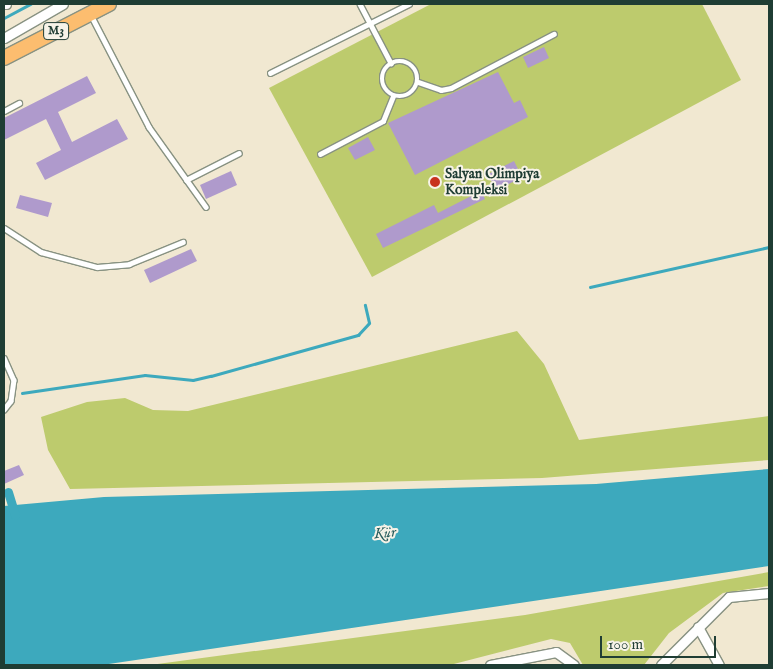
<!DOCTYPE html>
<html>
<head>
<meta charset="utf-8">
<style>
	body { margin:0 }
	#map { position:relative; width:773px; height:669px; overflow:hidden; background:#f1e8d1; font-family:"IM FELL English",serif }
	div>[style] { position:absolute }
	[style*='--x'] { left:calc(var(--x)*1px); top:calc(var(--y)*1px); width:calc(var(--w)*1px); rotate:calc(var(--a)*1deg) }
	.green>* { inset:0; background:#bdcb6d }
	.water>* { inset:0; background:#3da9bd }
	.stream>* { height:2.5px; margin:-1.25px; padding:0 1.25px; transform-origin:1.25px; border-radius:1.25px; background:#3da9bd }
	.canal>* { height:9px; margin:-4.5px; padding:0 4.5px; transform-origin:4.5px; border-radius:4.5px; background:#3da9bd }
	.building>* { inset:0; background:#af9acc }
	.roads { filter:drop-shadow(1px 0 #889282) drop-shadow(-1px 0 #889282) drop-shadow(0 1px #889282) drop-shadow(0 -1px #889282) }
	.lane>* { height:4.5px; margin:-2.25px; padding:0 2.25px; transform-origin:2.25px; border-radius:2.25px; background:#fff }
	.lane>.ring { margin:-2.25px; padding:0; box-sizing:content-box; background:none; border:4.5px solid #fff; border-radius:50% }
	.street>* { height:9px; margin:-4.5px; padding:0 4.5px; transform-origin:4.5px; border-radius:4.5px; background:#fff }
	.primary>* { height:14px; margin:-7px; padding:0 7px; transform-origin:7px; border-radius:7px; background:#fcbd6f }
	.dots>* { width:14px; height:14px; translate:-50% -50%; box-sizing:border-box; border:2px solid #f7f3e8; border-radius:50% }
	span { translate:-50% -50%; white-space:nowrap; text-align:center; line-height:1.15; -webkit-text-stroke:4px #f7f3e8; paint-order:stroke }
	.shield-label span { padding:1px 4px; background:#f7f3e8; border:1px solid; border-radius:4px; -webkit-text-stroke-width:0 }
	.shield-label { font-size:12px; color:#1f3d34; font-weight:700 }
	.poi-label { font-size:14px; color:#1f3d34; font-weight:700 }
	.left { translate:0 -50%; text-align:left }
	.water-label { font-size:15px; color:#285d5d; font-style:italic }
	.frame { position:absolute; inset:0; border:5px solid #1f3d34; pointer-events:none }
	.scale { position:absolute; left:600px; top:636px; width:116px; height:22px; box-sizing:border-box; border:2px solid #1f3d34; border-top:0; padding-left:6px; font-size:15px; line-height:18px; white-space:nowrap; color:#1f3d34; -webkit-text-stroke:4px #f7f3e8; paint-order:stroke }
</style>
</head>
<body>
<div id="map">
	<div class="green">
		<div style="clip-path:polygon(431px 4px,702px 4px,741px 80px,372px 277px,269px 88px)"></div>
		<div style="clip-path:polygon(517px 331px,544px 364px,579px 440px,769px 416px,769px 460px,542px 478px,70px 489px,48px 450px,41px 417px,87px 402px,125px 398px,153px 410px,188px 411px)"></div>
		<div style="clip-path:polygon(769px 572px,769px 586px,723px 593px,669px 633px,644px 665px,583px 665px,570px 643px,551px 639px,450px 665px,150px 665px,525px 615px)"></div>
	</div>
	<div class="water">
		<div style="clip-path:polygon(769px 469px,769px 566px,102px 665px,4px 665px,4px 506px,104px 497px,596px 484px)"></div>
	</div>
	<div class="stream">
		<div style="--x:4;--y:18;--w:30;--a:-28"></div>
		<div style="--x:590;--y:287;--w:183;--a:-12.6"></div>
		<div style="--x:22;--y:393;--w:124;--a:-8.3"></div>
		<div style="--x:145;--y:375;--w:48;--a:5.9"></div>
		<div style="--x:193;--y:380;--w:18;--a:-13"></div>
		<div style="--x:211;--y:376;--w:153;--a:-15.6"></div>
		<div style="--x:358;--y:335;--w:16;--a:-47"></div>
		<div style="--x:369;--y:323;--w:18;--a:-103"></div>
	</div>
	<div class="canal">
		<div style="--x:8;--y:492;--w:24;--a:73"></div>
	</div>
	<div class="building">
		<div style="clip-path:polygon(544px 47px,549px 58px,528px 68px,523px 57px)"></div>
		<div style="clip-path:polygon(498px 72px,514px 103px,520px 100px,528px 117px,415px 175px,388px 123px)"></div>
		<div style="clip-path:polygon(87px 76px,96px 93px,58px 112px,72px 142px,117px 119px,128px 139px,45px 180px,36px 163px,61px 150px,46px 119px,4px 140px,4px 118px)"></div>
		<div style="clip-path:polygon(368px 137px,375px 150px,355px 160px,348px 148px)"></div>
		<div style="clip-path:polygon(514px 161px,522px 177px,496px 191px,488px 174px)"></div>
		<div style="clip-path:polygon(231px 171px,237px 185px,206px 199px,200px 185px)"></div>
		<div style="clip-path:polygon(481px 191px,485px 199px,383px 248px,376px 234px,434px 205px,438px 213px)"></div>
		<div style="clip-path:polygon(20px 195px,52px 203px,48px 217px,16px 208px)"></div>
		<div style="clip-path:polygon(191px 249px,197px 261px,150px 283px,144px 270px)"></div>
		<div style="clip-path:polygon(19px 465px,24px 475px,4px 484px,4px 471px)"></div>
	</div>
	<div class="roads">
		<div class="lane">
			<div style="--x:360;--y:4;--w:67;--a:62.3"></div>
			<div style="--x:91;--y:15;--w:126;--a:62.6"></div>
			<div style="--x:149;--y:127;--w:98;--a:54.5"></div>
			<div class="ring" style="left:382px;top:61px;width:31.5px;height:31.5px"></div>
			<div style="--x:270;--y:73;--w:155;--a:-26.4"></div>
			<div style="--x:418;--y:82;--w:24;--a:19"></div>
			<div style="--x:441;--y:90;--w:10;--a:-11"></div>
			<div style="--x:451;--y:88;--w:116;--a:-27.7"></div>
			<div style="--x:4;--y:111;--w:17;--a:-28"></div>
			<div style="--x:320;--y:154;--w:71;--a:-27.6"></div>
			<div style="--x:383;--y:121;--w:27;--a:-68"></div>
			<div style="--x:186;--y:180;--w:59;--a:-27"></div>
			<div style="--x:4;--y:228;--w:44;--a:33"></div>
			<div style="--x:41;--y:252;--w:58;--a:15"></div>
			<div style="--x:97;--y:267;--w:32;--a:-5"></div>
			<div style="--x:129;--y:264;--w:58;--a:-22.2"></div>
			<div style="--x:4;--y:358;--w:24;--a:66"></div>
			<div style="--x:14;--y:380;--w:21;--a:98"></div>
			<div style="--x:11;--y:401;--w:11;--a:128"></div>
		</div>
		<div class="street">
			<div style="--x:4;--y:4;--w:2;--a:0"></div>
			<div style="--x:4;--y:38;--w:68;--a:-30"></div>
			<div style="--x:698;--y:627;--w:43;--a:61.1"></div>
			<div style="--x:490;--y:665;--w:67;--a:-11.1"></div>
			<div style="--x:556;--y:652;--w:22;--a:36"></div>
			<div style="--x:661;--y:665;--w:96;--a:-45"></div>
			<div style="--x:729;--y:597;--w:40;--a:-5.7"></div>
		</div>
		<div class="primary">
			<div style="--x:4;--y:58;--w:118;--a:-27.2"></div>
		</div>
	</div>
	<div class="dots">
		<div style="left:435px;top:182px;background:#c8321e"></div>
	</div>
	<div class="shield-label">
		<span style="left:56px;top:31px">M3</span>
	</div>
	<div class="poi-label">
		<span class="left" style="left:445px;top:182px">Salyan Olimpiya<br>Kompleksi</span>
	</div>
	<div class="water-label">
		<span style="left:385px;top:533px;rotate:-5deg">Kür</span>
	</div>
	<div class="frame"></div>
	<div class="scale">100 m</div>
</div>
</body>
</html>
